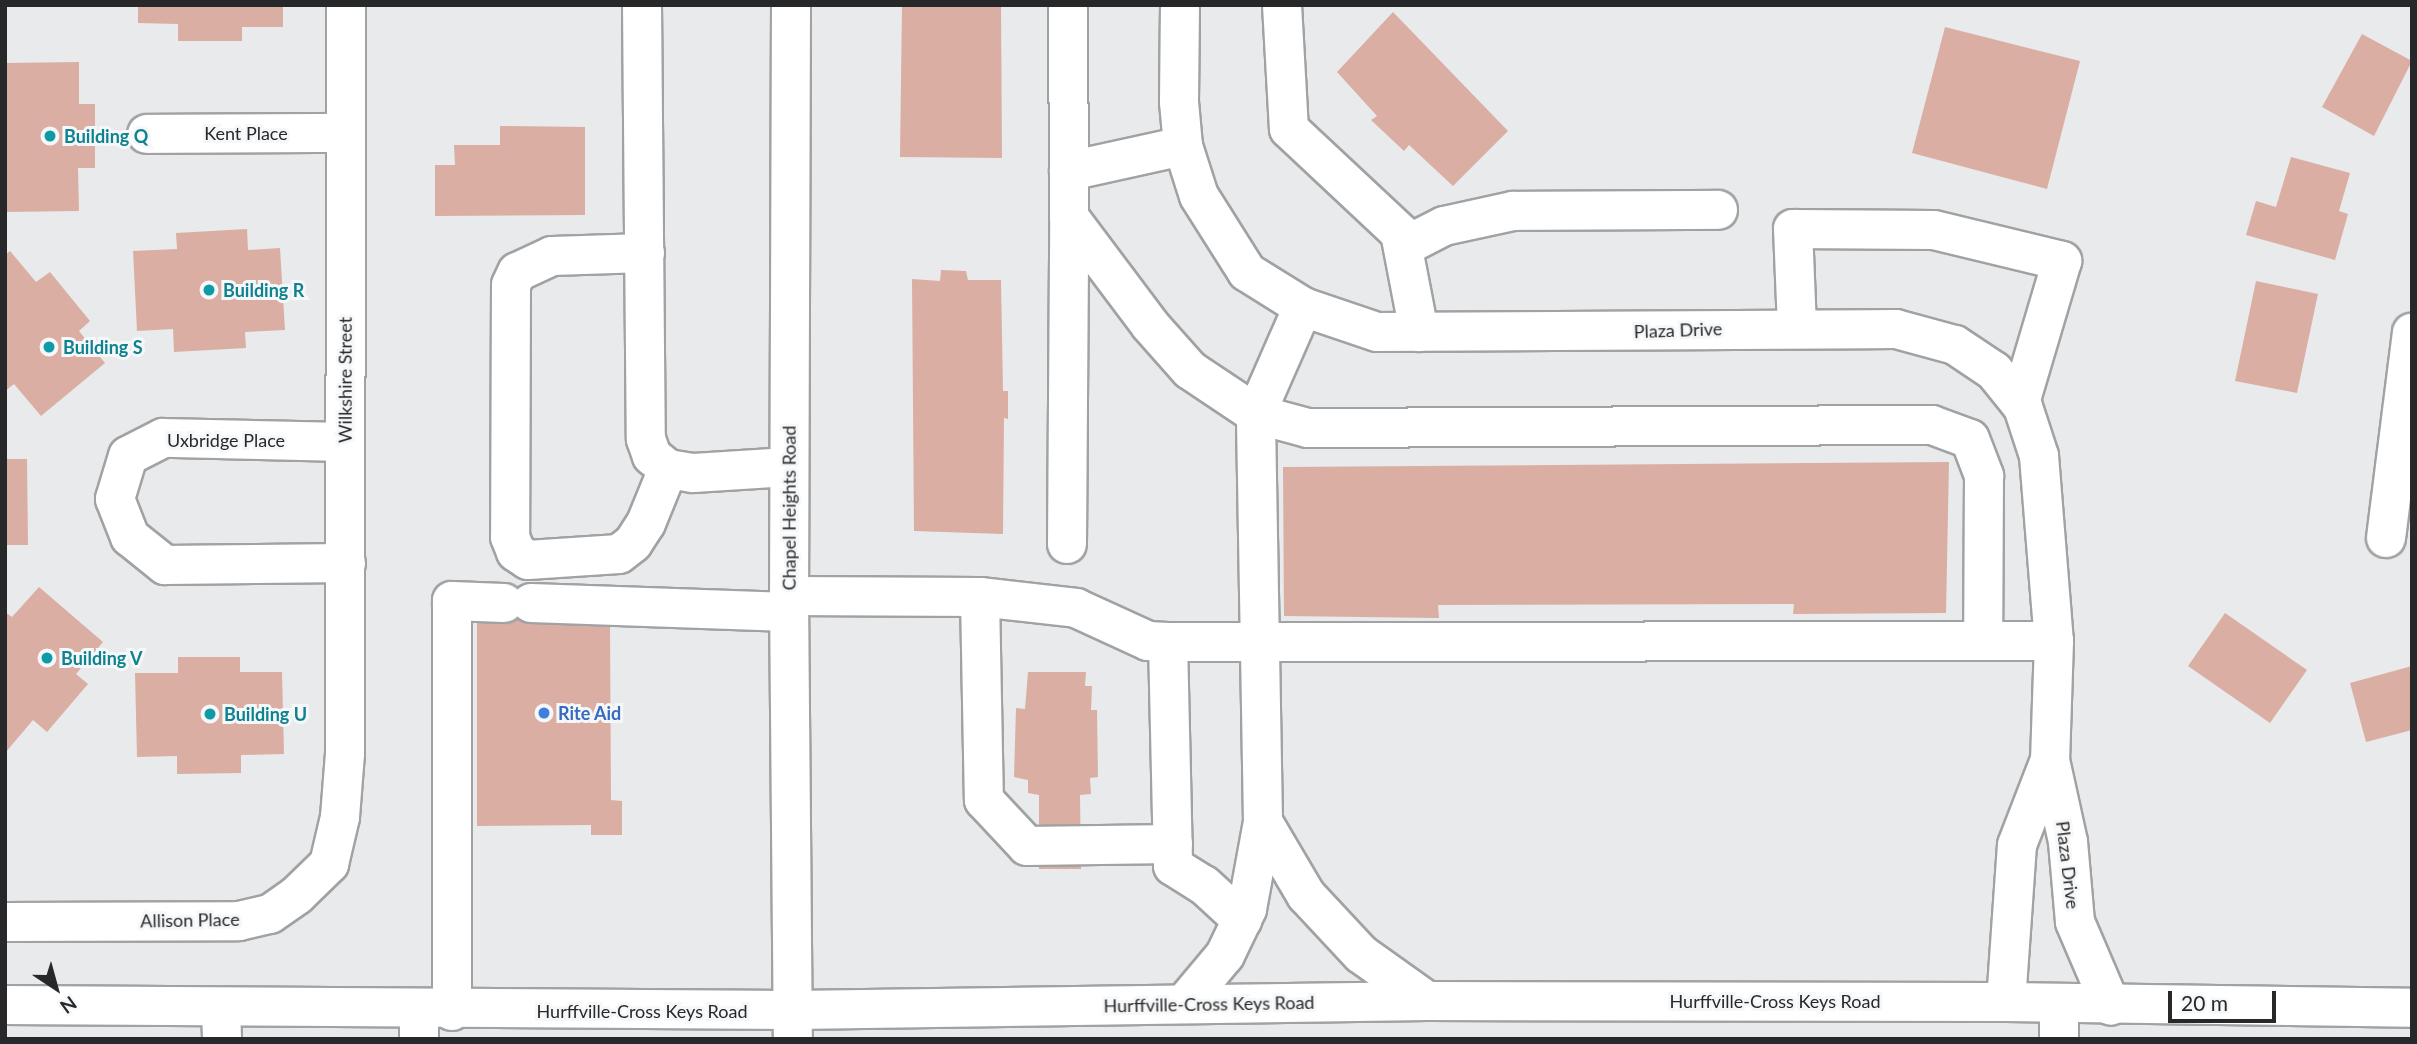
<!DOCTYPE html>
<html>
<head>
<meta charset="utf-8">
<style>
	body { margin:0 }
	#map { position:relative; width:2417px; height:1044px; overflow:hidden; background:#e8eaec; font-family:Lato,sans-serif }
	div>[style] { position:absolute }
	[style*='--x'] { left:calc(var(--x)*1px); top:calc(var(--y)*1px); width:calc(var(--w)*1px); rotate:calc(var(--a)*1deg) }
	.building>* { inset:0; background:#dbaea3 }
	.roads { filter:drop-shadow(2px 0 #a0a2a4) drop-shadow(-2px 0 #a0a2a4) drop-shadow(0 2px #a0a2a4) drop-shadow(0 -2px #a0a2a4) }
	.minor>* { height:38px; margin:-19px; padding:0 19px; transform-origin:19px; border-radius:19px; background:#fff }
	.major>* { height:38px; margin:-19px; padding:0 19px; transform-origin:19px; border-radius:19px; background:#fff }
	.dots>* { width:19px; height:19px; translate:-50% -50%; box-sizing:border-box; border:4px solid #f5f7f9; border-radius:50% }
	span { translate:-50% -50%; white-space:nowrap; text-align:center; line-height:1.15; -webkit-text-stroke:6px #f5f7f9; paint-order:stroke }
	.street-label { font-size:18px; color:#272829 }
	.culture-label { font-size:18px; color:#0d838f; font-weight:700 }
	.left { translate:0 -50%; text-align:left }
	.shop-label { font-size:18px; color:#366cbe; font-weight:700 }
	.frame { position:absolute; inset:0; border:7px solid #272829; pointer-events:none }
	.north { position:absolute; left:21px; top:953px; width:70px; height:70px; -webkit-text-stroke:5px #f5f7f9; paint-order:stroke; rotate:144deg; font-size:19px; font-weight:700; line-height:28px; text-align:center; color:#272829 }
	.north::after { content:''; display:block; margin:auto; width:24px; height:32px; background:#272829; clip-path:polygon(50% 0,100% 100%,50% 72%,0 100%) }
	.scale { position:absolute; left:2168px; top:991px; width:108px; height:32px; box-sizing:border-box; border:4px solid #272829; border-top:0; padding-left:9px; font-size:21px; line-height:24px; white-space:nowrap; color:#272829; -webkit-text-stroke:5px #f5f7f9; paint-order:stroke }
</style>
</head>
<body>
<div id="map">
	<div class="building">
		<div style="clip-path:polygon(138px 5px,283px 5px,283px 27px,242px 27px,242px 41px,178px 41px,178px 24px,138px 23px)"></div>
		<div style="clip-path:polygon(902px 5px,1001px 5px,1002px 158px,900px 157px)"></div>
		<div style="clip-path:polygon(1393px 12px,1508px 131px,1453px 186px,1409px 145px,1404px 151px,1371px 120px,1377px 116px,1337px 72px)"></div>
		<div style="clip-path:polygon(1945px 27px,2080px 61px,2047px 189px,1912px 153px)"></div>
		<div style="clip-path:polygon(2362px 34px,2412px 61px,2374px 136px,2322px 107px)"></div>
		<div style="clip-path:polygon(79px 62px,79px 104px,95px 104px,95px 168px,78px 168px,79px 211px,5px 212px,5px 63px)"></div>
		<div style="clip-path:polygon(500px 126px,585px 127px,585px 215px,435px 216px,435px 165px,455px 165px,454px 145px,500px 145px)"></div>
		<div style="clip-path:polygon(2291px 157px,2350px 173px,2339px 211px,2348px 214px,2335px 260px,2246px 235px,2256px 201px,2276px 207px)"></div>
		<div style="clip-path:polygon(247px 229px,248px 250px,280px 248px,285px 330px,245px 332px,246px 348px,174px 352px,173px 329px,137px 331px,133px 251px,177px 249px,176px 233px)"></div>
		<div style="clip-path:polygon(10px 251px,36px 282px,50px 272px,90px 321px,79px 331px,105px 363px,41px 416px,14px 384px,5px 391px,5px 255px)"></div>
		<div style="clip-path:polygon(941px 270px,966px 271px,968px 280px,1001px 280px,1003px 391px,1008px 391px,1008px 419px,1004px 418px,1003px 534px,914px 531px,912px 279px,940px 281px)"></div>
		<div style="clip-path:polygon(2256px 281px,2318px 294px,2297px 393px,2235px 381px)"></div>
		<div style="clip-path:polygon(5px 459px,27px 459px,28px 545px,5px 545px)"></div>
		<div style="clip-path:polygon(1949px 462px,1946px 613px,1793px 614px,1794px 604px,1438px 605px,1439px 618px,1284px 616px,1283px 467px)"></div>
		<div style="clip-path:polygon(39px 587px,103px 642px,76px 674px,88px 684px,47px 732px,33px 720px,5px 753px,5px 612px,12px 617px)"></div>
		<div style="clip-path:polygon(505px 588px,532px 589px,531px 624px,610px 626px,611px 800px,622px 801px,622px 835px,591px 835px,591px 825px,477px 826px,477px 623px,502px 623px)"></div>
		<div style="clip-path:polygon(2225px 613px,2307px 670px,2270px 723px,2188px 666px)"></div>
		<div style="clip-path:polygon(178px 657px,240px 657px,240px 672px,282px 672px,284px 754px,241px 755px,241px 773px,177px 774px,177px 756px,137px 757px,135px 673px,178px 673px)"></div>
		<div style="clip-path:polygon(2412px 666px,2412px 730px,2366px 742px,2350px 683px)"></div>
		<div style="clip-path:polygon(1028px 672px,1086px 672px,1085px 686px,1092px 686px,1091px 710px,1097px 710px,1098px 777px,1090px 778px,1091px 794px,1080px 795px,1081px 869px,1039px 869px,1039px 795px,1028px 793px,1028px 780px,1014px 777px,1016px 708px,1025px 709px)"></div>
	</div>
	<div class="roads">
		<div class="minor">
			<div style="--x:642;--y:5;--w:434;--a:89.5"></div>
			<div style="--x:646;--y:439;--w:18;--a:71"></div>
			<div style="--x:652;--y:456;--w:21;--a:39"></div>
			<div style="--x:668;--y:469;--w:25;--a:9"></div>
			<div style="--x:693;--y:473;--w:96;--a:-3.6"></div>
			<div style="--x:791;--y:5;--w:591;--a:90.19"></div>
			<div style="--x:789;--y:596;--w:443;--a:89.5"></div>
			<div style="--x:1068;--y:5;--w:166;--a:89.7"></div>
			<div style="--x:1180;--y:5;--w:97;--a:90.6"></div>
			<div style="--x:1179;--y:102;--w:44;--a:84.8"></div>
			<div style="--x:1183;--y:146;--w:52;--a:72.3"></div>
			<div style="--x:1199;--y:196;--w:90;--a:57.7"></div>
			<div style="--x:1247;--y:272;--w:66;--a:32"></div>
			<div style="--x:1303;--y:307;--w:78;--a:18.7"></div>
			<div style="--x:1377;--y:332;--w:519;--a:-0.33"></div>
			<div style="--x:1896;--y:329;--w:61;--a:15.2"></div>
			<div style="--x:1955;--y:345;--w:47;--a:33.7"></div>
			<div style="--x:1994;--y:371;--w:46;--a:51.1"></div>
			<div style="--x:2023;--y:407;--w:52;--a:71.9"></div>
			<div style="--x:2039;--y:456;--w:186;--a:85.4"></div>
			<div style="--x:2054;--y:641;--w:119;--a:91.9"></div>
			<div style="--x:2050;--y:760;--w:84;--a:77.6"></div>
			<div style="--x:2068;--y:842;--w:80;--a:85"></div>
			<div style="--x:2075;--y:922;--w:91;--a:66.8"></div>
			<div style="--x:1282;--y:5;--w:124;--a:86.8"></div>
			<div style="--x:1289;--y:129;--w:152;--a:43.1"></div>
			<div style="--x:1400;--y:233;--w:101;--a:79.1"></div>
			<div style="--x:147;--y:134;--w:199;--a:-0.3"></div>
			<div style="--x:1183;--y:146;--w:117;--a:167.6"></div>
			<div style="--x:1069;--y:171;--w:46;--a:90"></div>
			<div style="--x:1069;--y:217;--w:135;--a:53.1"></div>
			<div style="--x:1150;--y:325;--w:60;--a:48.4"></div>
			<div style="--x:1190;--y:370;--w:79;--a:33.7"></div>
			<div style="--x:1256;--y:414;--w:54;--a:15.1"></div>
			<div style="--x:1308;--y:428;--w:624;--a:-0.28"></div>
			<div style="--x:1932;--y:425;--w:40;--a:20.2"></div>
			<div style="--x:1970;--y:439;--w:40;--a:69"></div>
			<div style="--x:1984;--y:476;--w:165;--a:90.3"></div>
			<div style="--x:1405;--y:246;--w:44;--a:-27.1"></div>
			<div style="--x:1444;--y:226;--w:71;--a:-12.3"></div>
			<div style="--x:1513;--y:211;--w:205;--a:-0.3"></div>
			<div style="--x:645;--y:253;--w:93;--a:178.2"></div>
			<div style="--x:552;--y:256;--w:38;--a:155"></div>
			<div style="--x:517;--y:272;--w:14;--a:115"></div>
			<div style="--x:511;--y:285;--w:252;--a:90.2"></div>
			<div style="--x:510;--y:537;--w:16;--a:68"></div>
			<div style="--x:516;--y:552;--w:14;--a:34"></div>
			<div style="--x:528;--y:560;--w:91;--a:-3.8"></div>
			<div style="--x:619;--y:554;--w:18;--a:-38"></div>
			<div style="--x:633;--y:543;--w:24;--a:-57"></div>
			<div style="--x:646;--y:523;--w:58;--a:-67.8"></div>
			<div style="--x:1797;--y:328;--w:99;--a:-92.3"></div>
			<div style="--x:1793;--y:229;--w:141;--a:0.4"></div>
			<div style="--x:1934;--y:230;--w:132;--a:13.6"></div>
			<div style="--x:2062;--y:261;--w:148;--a:106.5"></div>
			<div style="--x:345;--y:442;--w:182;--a:-178.7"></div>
			<div style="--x:163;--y:438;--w:39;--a:153"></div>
			<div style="--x:128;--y:456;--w:45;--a:106.8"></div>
			<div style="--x:115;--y:499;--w:41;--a:68.5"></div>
			<div style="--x:130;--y:537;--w:45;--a:38.7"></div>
			<div style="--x:165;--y:565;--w:181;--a:-0.6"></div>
			<div style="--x:2386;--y:538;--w:207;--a:-82.8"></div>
			<div style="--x:1067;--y:544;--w:327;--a:-89.6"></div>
			<div style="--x:789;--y:596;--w:191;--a:0.3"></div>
			<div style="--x:980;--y:597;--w:97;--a:6.5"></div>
			<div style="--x:1076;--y:608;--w:79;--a:24.6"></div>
			<div style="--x:1148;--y:641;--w:20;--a:3"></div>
			<div style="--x:1168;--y:642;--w:886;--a:-0.06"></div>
			<div style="--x:980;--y:597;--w:203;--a:88.9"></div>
			<div style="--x:984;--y:800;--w:63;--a:46.9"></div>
			<div style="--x:1027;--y:846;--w:146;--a:-0.8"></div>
			<div style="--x:531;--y:603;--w:258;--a:2"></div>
			<div style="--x:1168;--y:642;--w:224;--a:88.7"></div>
			<div style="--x:1173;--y:866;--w:36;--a:32"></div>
			<div style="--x:1204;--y:885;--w:52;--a:42.6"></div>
			<div style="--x:1263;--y:822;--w:85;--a:59.5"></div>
			<div style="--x:1306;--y:895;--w:81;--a:47"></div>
			<div style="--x:1361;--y:954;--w:81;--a:35.5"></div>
			<div style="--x:5;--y:922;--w:234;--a:-0.2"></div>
			<div style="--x:239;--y:921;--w:32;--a:-13"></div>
			<div style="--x:270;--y:914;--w:33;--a:-35"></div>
			<div style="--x:297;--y:895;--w:45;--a:-44.1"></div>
			<div style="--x:329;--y:864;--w:48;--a:-76.8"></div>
			<div style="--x:340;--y:817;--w:63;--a:-85.5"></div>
			<div style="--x:345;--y:754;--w:749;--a:-89.92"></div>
			<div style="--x:2006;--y:1002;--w:157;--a:-86"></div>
			<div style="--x:2017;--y:845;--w:91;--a:-68.8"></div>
			<div style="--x:1184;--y:1004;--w:64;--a:-50.1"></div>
			<div style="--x:1225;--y:955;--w:51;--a:-64.4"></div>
			<div style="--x:1247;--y:909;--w:88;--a:-79.6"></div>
			<div style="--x:1263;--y:822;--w:408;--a:-91"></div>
			<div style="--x:1256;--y:414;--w:117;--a:-66.3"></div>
			<div style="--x:2059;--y:1004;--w:35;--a:90"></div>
			<div style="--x:221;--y:1009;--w:30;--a:88"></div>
			<div style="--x:419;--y:1011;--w:28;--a:90"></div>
			<div style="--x:452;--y:1011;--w:410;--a:-90"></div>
			<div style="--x:452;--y:601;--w:52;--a:2.2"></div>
		</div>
		<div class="major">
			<div style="--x:5;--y:1005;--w:788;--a:0.36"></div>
			<div style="--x:793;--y:1010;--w:634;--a:-0.81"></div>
			<div style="--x:1427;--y:1001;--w:579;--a:0.1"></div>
			<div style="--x:2006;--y:1002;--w:406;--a:0.8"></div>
		</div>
	</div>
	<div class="dots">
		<div style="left:50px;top:136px;background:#0f9aa8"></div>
		<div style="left:209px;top:290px;background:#0f9aa8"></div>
		<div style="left:49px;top:347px;background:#0f9aa8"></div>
		<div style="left:47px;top:658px;background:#0f9aa8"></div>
		<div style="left:544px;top:713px;background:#3f7fe0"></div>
		<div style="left:210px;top:714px;background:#0f9aa8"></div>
	</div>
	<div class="street-label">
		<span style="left:246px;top:133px">Kent Place</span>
		<span style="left:1678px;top:330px;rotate:-2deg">Plaza Drive</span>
		<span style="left:345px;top:380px;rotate:-90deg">Wilkshire Street</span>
		<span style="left:226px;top:440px">Uxbridge Place</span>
		<span style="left:789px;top:508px;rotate:-90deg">Chapel Heights Road</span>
		<span style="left:2068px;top:865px;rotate:83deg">Plaza Drive</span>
		<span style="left:190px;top:920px;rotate:-1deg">Allison Place</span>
		<span style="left:1775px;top:1001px">Hurffville-Cross Keys Road</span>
		<span style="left:1209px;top:1004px;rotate:-1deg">Hurffville-Cross Keys Road</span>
		<span style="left:642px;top:1011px">Hurffville-Cross Keys Road</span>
	</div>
	<div class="culture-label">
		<span class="left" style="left:64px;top:136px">Building Q</span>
		<span class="left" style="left:223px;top:290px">Building R</span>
		<span class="left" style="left:63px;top:347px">Building S</span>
		<span class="left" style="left:61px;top:658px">Building V</span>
		<span class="left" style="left:224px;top:714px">Building U</span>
	</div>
	<div class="shop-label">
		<span class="left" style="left:558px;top:713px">Rite Aid</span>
	</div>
	<div class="frame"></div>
	<div class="north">N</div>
	<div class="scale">20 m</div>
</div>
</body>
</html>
